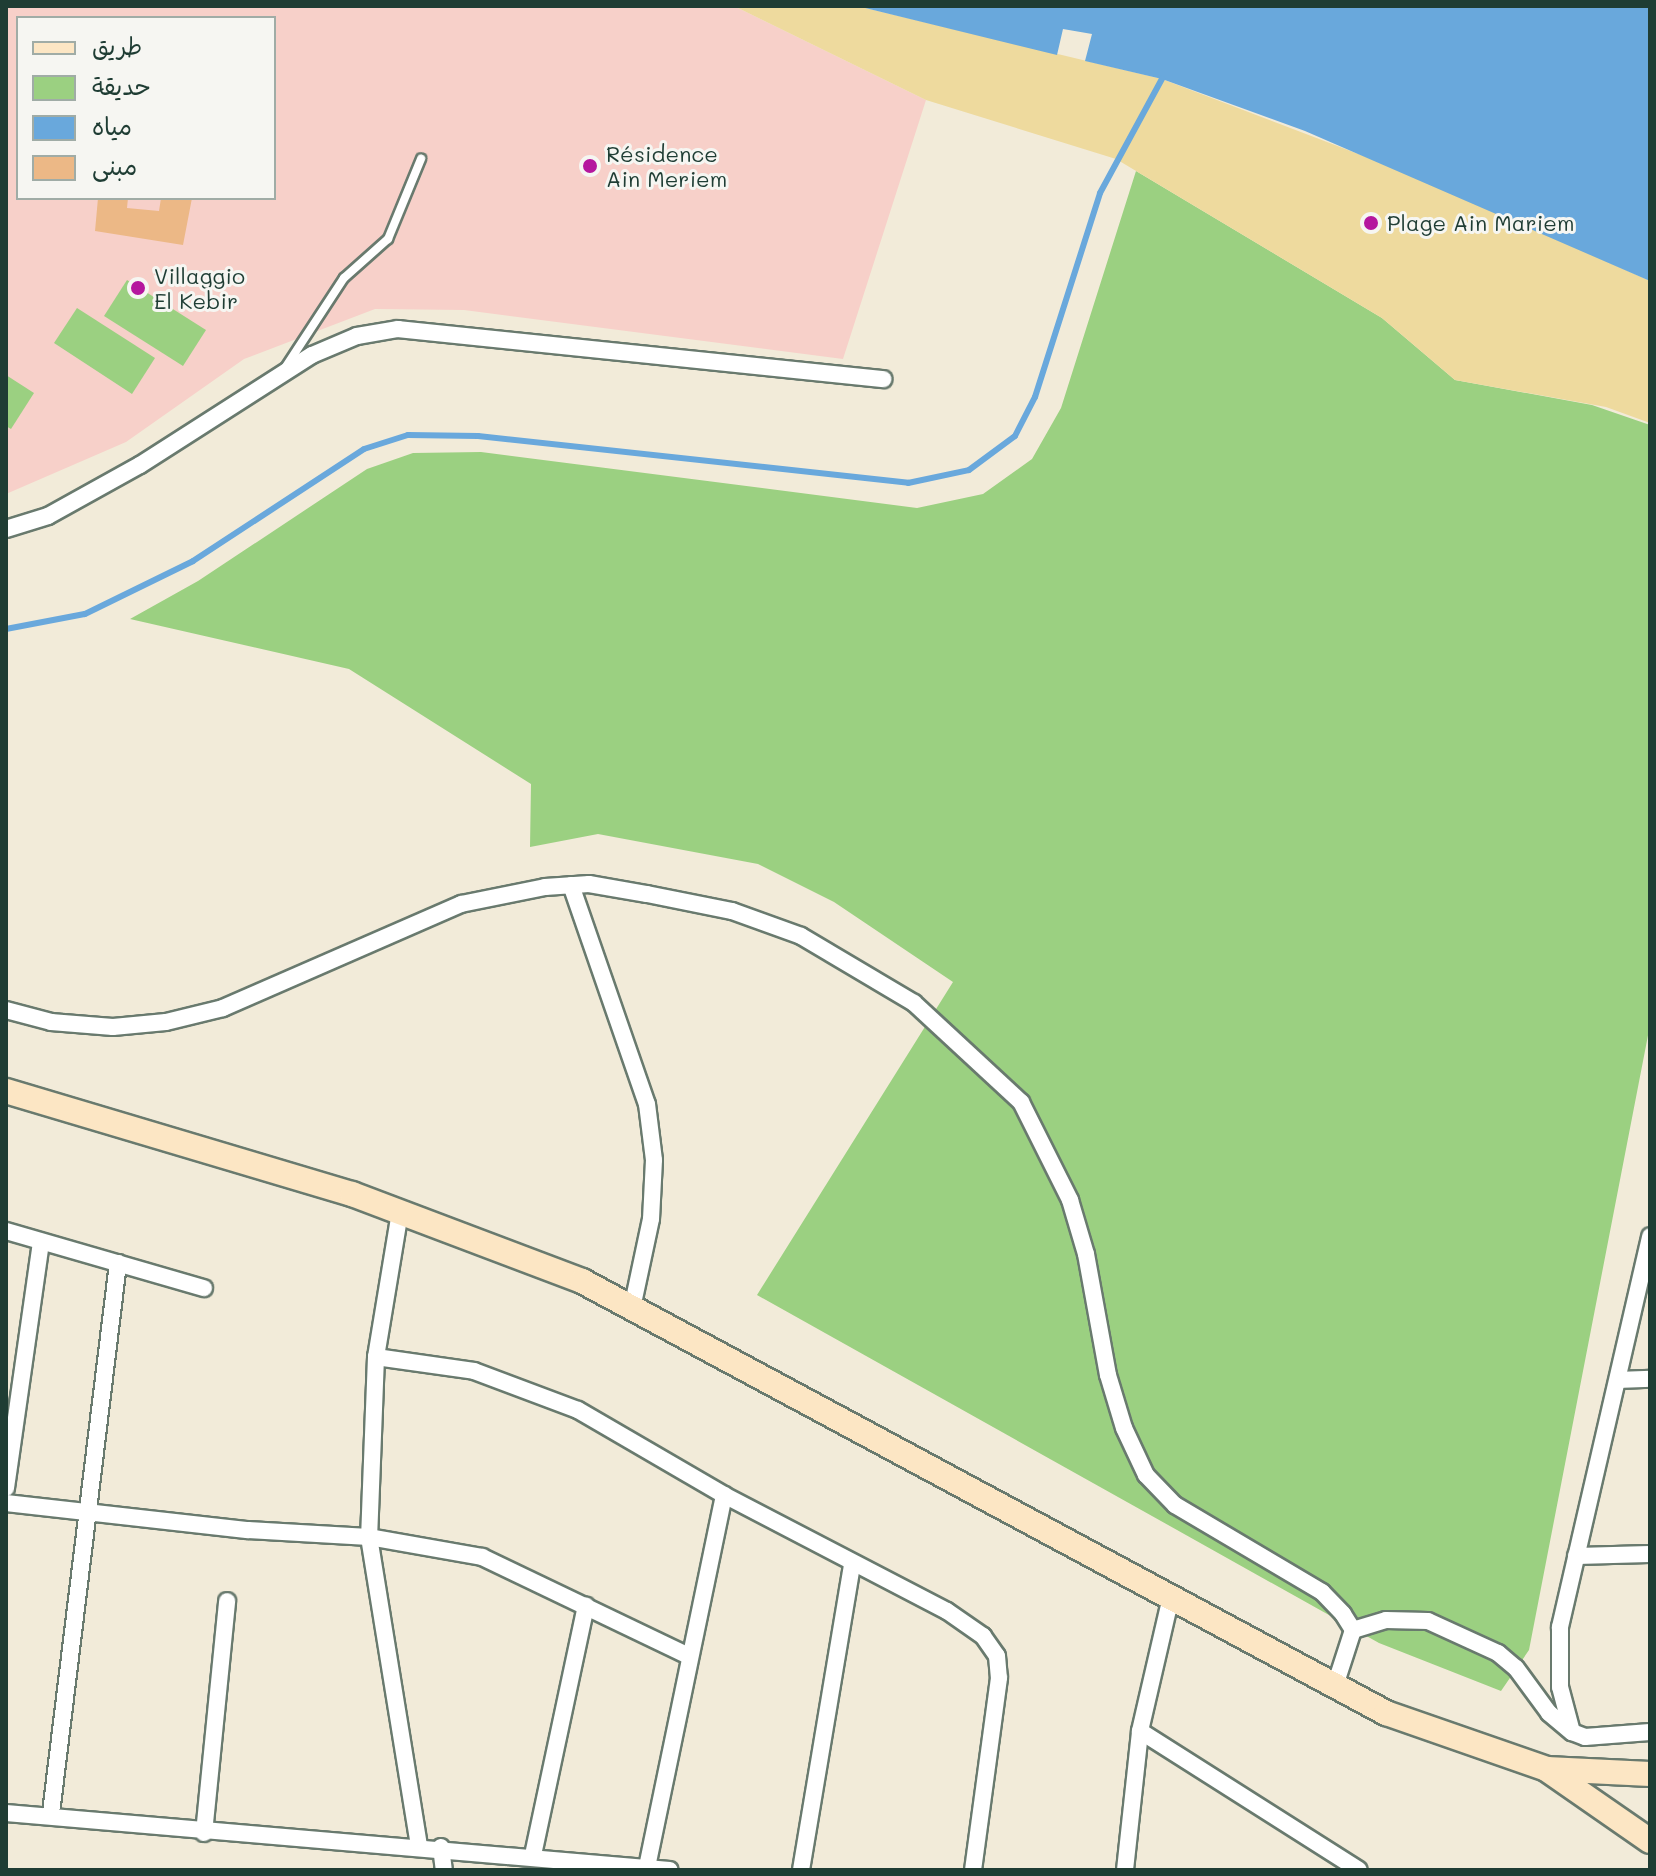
<!DOCTYPE html>
<html>
<head>
<meta charset="utf-8">
<style>
	body { margin:0 }
	#map { position:relative; width:1656px; height:1876px; overflow:hidden; background:#f2ebd9; font-family:Mali,"Playpen Sans Arabic",sans-serif }
	div>[style] { position:absolute }
	[style*='--x'] { left:calc(var(--x)*1px); top:calc(var(--y)*1px); width:calc(var(--w)*1px); rotate:calc(var(--a)*1deg) }
	.built>* { inset:0; background:#f7d0c9 }
	.green>* { inset:0; background:#9bd081 }
	.sand>* { inset:0; background:#eeda9e }
	.water>* { inset:0; background:#69a8dc }
	.stream>* { height:6px; margin:-3px; padding:0 3px; transform-origin:3px; border-radius:3px; background:#69a8dc }
	.building>* { inset:0; background:#ecb886 }
	.roads { filter:drop-shadow(2px 0 #697a6e) drop-shadow(-2px 0 #697a6e) drop-shadow(0 2px #697a6e) drop-shadow(0 -2px #697a6e) }
	.service>* { height:8px; margin:-4px; padding:0 4px; transform-origin:4px; border-radius:4px; background:#fff }
	.minor>* { height:16px; margin:-8px; padding:0 8px; transform-origin:8px; border-radius:8px; background:#fff }
	.secondary>* { height:24px; margin:-12px; padding:0 12px; transform-origin:12px; border-radius:12px; background:#fce6c4 }
	.dots>* { width:22px; height:22px; translate:-50% -50%; box-sizing:border-box; border:4px solid #f6f6f2; border-radius:50% }
	span { translate:-50% -50%; white-space:nowrap; text-align:center; line-height:1.15; -webkit-text-stroke:6px #f6f6f2; paint-order:stroke }
	.poi-label { font-size:22px; color:#1f3d34 }
	.left { translate:0 -50%; text-align:left }
	.frame { position:absolute; inset:0; border:8px solid #1f3d34; pointer-events:none }
	.legend { position:absolute; left:16px; top:16px; width:260px; height:184px; box-sizing:border-box; background:#f6f6f2; border:2px solid #a0aca6; margin:0; padding:10px 14px; list-style:none; font-size:24px; color:#1f3d34 }
	.legend li { display:flex; align-items:center; gap:16px; height:40px }
	.legend b { width:40px; border:2px solid #a0aca6 }
</style>
</head>
<body>
<div id="map">
	<div class="built">
		<div style="clip-path:polygon(evenodd,6px 6px,734px 6px,926px 100px,843px 359px,464px 310px,375px 309px,244px 359px,126px 442px,6px 494px,6px 6px,18px 18px,274px 18px,274px 198px,18px 198px,18px 18px)"></div>
	</div>
	<div class="green">
		<div style="clip-path:polygon(1136px 171px,1382px 318px,1455px 380px,1592px 405px,1650px 425px,1650px 1025px,1529px 1650px,1501px 1691px,1379px 1643px,757px 1295px,953px 982px,834px 902px,758px 864px,598px 834px,530px 847px,531px 784px,349px 669px,130px 619px,198px 581px,367px 469px,413px 453px,481px 452px,917px 508px,983px 494px,1032px 459px,1061px 408px)"></div>
		<div style="clip-path:polygon(127px 280px,206px 330px,183px 366px,104px 316px)"></div>
		<div style="clip-path:polygon(77px 308px,155px 358px,132px 394px,54px 343px)"></div>
		<div style="clip-path:polygon(6px 375px,34px 393px,11px 429px,6px 426px)"></div>
	</div>
	<div class="sand">
		<div style="clip-path:polygon(734px 6px,857px 6px,1162px 79px,1424px 179px,1650px 281px,1650px 423px,1606px 407px,1455px 380px,1382px 318px,1116px 159px,926px 100px)"></div>
	</div>
	<div class="water">
		<div style="clip-path:polygon(857px 6px,1650px 6px,1650px 281px,1305px 131px,1162px 79px,1085px 61px,1092px 34px,1063px 29px,1057px 55px)"></div>
	</div>
	<div class="stream">
		<div style="--x:6;--y:629;--w:80;--a:-10.8"></div>
		<div style="--x:85;--y:614;--w:120;--a:-26.1"></div>
		<div style="--x:193;--y:561;--w:204;--a:-33.2"></div>
		<div style="--x:364;--y:449;--w:46;--a:-17.7"></div>
		<div style="--x:408;--y:435;--w:70;--a:0.8"></div>
		<div style="--x:478;--y:436;--w:433;--a:6.2"></div>
		<div style="--x:908;--y:483;--w:62;--a:-12"></div>
		<div style="--x:969;--y:470;--w:57;--a:-36.5"></div>
		<div style="--x:1015;--y:436;--w:44;--a:-62.9"></div>
		<div style="--x:1035;--y:397;--w:214;--a:-72.3"></div>
		<div style="--x:1100;--y:193;--w:130;--a:-61.5"></div>
	</div>
	<div class="building">
		<div style="clip-path:polygon(98px 198px,128px 198px,127px 208px,159px 211px,161px 198px,192px 198px,183px 245px,95px 231px)"></div>
	</div>
	<div class="roads">
		<div class="service">
			<div style="--x:285;--y:368;--w:108;--a:-56.8"></div>
			<div style="--x:344;--y:278;--w:59;--a:-41.6"></div>
			<div style="--x:388;--y:239;--w:87;--a:-67.6"></div>
		</div>
		<div class="minor">
			<div style="--x:6;--y:529;--w:44;--a:-17.2"></div>
			<div style="--x:48;--y:516;--w:105;--a:-29"></div>
			<div style="--x:140;--y:465;--w:204;--a:-32.6"></div>
			<div style="--x:312;--y:355;--w:49;--a:-22.9"></div>
			<div style="--x:357;--y:336;--w:42;--a:-9.7"></div>
			<div style="--x:398;--y:329;--w:488;--a:5.9"></div>
			<div style="--x:571;--y:885;--w:232;--a:70.9"></div>
			<div style="--x:647;--y:1104;--w:56;--a:82.9"></div>
			<div style="--x:654;--y:1160;--w:59;--a:92.9"></div>
			<div style="--x:651;--y:1219;--w:87;--a:102"></div>
			<div style="--x:6;--y:1010;--w:47;--a:14.9"></div>
			<div style="--x:51;--y:1022;--w:62;--a:4.6"></div>
			<div style="--x:113;--y:1027;--w:53;--a:-5.4"></div>
			<div style="--x:166;--y:1022;--w:59;--a:-13.8"></div>
			<div style="--x:223;--y:1008;--w:260;--a:-23.6"></div>
			<div style="--x:461;--y:904;--w:86;--a:-11.4"></div>
			<div style="--x:545;--y:887;--w:44;--a:-3.9"></div>
			<div style="--x:589;--y:884;--w:59;--a:9.8"></div>
			<div style="--x:647;--y:894;--w:87;--a:11.3"></div>
			<div style="--x:732;--y:911;--w:73;--a:19.9"></div>
			<div style="--x:801;--y:936;--w:131;--a:30.7"></div>
			<div style="--x:914;--y:1003;--w:146;--a:42.8"></div>
			<div style="--x:1021;--y:1102;--w:110;--a:63.4"></div>
			<div style="--x:1070;--y:1200;--w:56;--a:73.5"></div>
			<div style="--x:1086;--y:1254;--w:123;--a:79.7"></div>
			<div style="--x:1108;--y:1375;--w:55;--a:73.2"></div>
			<div style="--x:1124;--y:1428;--w:52;--a:64.9"></div>
			<div style="--x:1146;--y:1475;--w:42;--a:46"></div>
			<div style="--x:1175;--y:1505;--w:171;--a:30.6"></div>
			<div style="--x:1322;--y:1592;--w:30;--a:46"></div>
			<div style="--x:1343;--y:1614;--w:19;--a:58"></div>
			<div style="--x:1353;--y:1630;--w:62;--a:107.9"></div>
			<div style="--x:400;--y:1212;--w:147;--a:99.4"></div>
			<div style="--x:376;--y:1357;--w:180;--a:92.2"></div>
			<div style="--x:369;--y:1537;--w:314;--a:80.8"></div>
			<div style="--x:6;--y:1231;--w:206;--a:16.1"></div>
			<div style="--x:376;--y:1357;--w:99;--a:8.1"></div>
			<div style="--x:474;--y:1371;--w:111;--a:20.6"></div>
			<div style="--x:578;--y:1410;--w:169;--a:30.2"></div>
			<div style="--x:724;--y:1495;--w:251;--a:27.5"></div>
			<div style="--x:947;--y:1611;--w:44;--a:34.8"></div>
			<div style="--x:983;--y:1636;--w:24;--a:55"></div>
			<div style="--x:997;--y:1656;--w:22;--a:85"></div>
			<div style="--x:999;--y:1678;--w:194;--a:97.7"></div>
			<div style="--x:1618;--y:1380;--w:32;--a:-2"></div>
			<div style="--x:6;--y:1488;--w:248;--a:-81.9"></div>
			<div style="--x:6;--y:1503;--w:244;--a:6.4"></div>
			<div style="--x:248;--y:1530;--w:121;--a:3.3"></div>
			<div style="--x:369;--y:1537;--w:115;--a:10"></div>
			<div style="--x:482;--y:1557;--w:227;--a:25.6"></div>
			<div style="--x:1576;--y:1556;--w:74;--a:-1.5"></div>
			<div style="--x:1353;--y:1630;--w:34;--a:-17"></div>
			<div style="--x:1386;--y:1620;--w:42;--a:1.4"></div>
			<div style="--x:1428;--y:1621;--w:77;--a:24.6"></div>
			<div style="--x:1498;--y:1653;--w:23;--a:40"></div>
			<div style="--x:1516;--y:1668;--w:56;--a:53.7"></div>
			<div style="--x:1549;--y:1713;--w:30;--a:40"></div>
			<div style="--x:1572;--y:1732;--w:14;--a:21"></div>
			<div style="--x:1585;--y:1737;--w:65;--a:-4.4"></div>
			<div style="--x:1140;--y:1731;--w:259;--a:32.4"></div>
			<div style="--x:1572;--y:1732;--w:47;--a:-104.9"></div>
			<div style="--x:1560;--y:1687;--w:60;--a:-90"></div>
			<div style="--x:1560;--y:1627;--w:401;--a:-77"></div>
			<div style="--x:6;--y:1813;--w:666;--a:4.91"></div>
			<div style="--x:51;--y:1813;--w:554;--a:-83.05"></div>
			<div style="--x:204;--y:1833;--w:233;--a:-84.3"></div>
			<div style="--x:441;--y:1847;--w:23;--a:83"></div>
			<div style="--x:533;--y:1855;--w:255;--a:-78"></div>
			<div style="--x:647;--y:1867;--w:380;--a:-78.3"></div>
			<div style="--x:801;--y:1870;--w:310;--a:-80.5"></div>
			<div style="--x:1125;--y:1870;--w:140;--a:-83.8"></div>
			<div style="--x:1140;--y:1731;--w:138;--a:-77"></div>
		</div>
		<div class="secondary">
			<div style="--x:6;--y:1091;--w:361;--a:16.6"></div>
			<div style="--x:352;--y:1194;--w:246;--a:20.7"></div>
			<div style="--x:582;--y:1281;--w:913;--a:28.25"></div>
			<div style="--x:1386;--y:1713;--w:170;--a:19.2"></div>
			<div style="--x:1547;--y:1769;--w:103;--a:2.8"></div>
			<div style="--x:1549;--y:1771;--w:123;--a:34.7"></div>
		</div>
	</div>
	<div class="dots">
		<div style="left:590px;top:166px;background:#b5179e"></div>
		<div style="left:1371px;top:223px;background:#b5179e"></div>
		<div style="left:138px;top:288px;background:#b5179e"></div>
	</div>
	<div class="poi-label">
		<span class="left" style="left:606px;top:166px">Résidence<br>Ain Meriem</span>
		<span class="left" style="left:1387px;top:223px">Plage Ain Mariem</span>
		<span class="left" style="left:154px;top:288px">Villaggio<br>El Kebir</span>
	</div>
	<div class="frame"></div>
	<ul class="legend">
	<li><b style="height:10px;background:#fce6c4"></b>طريق</li>
	<li><b style="height:22px;background:#9bd081"></b>حديقة</li>
	<li><b style="height:22px;background:#69a8dc"></b>مياه</li>
	<li><b style="height:22px;background:#ecb886"></b>مبنى</li>
	</ul>
</div>
</body>
</html>
